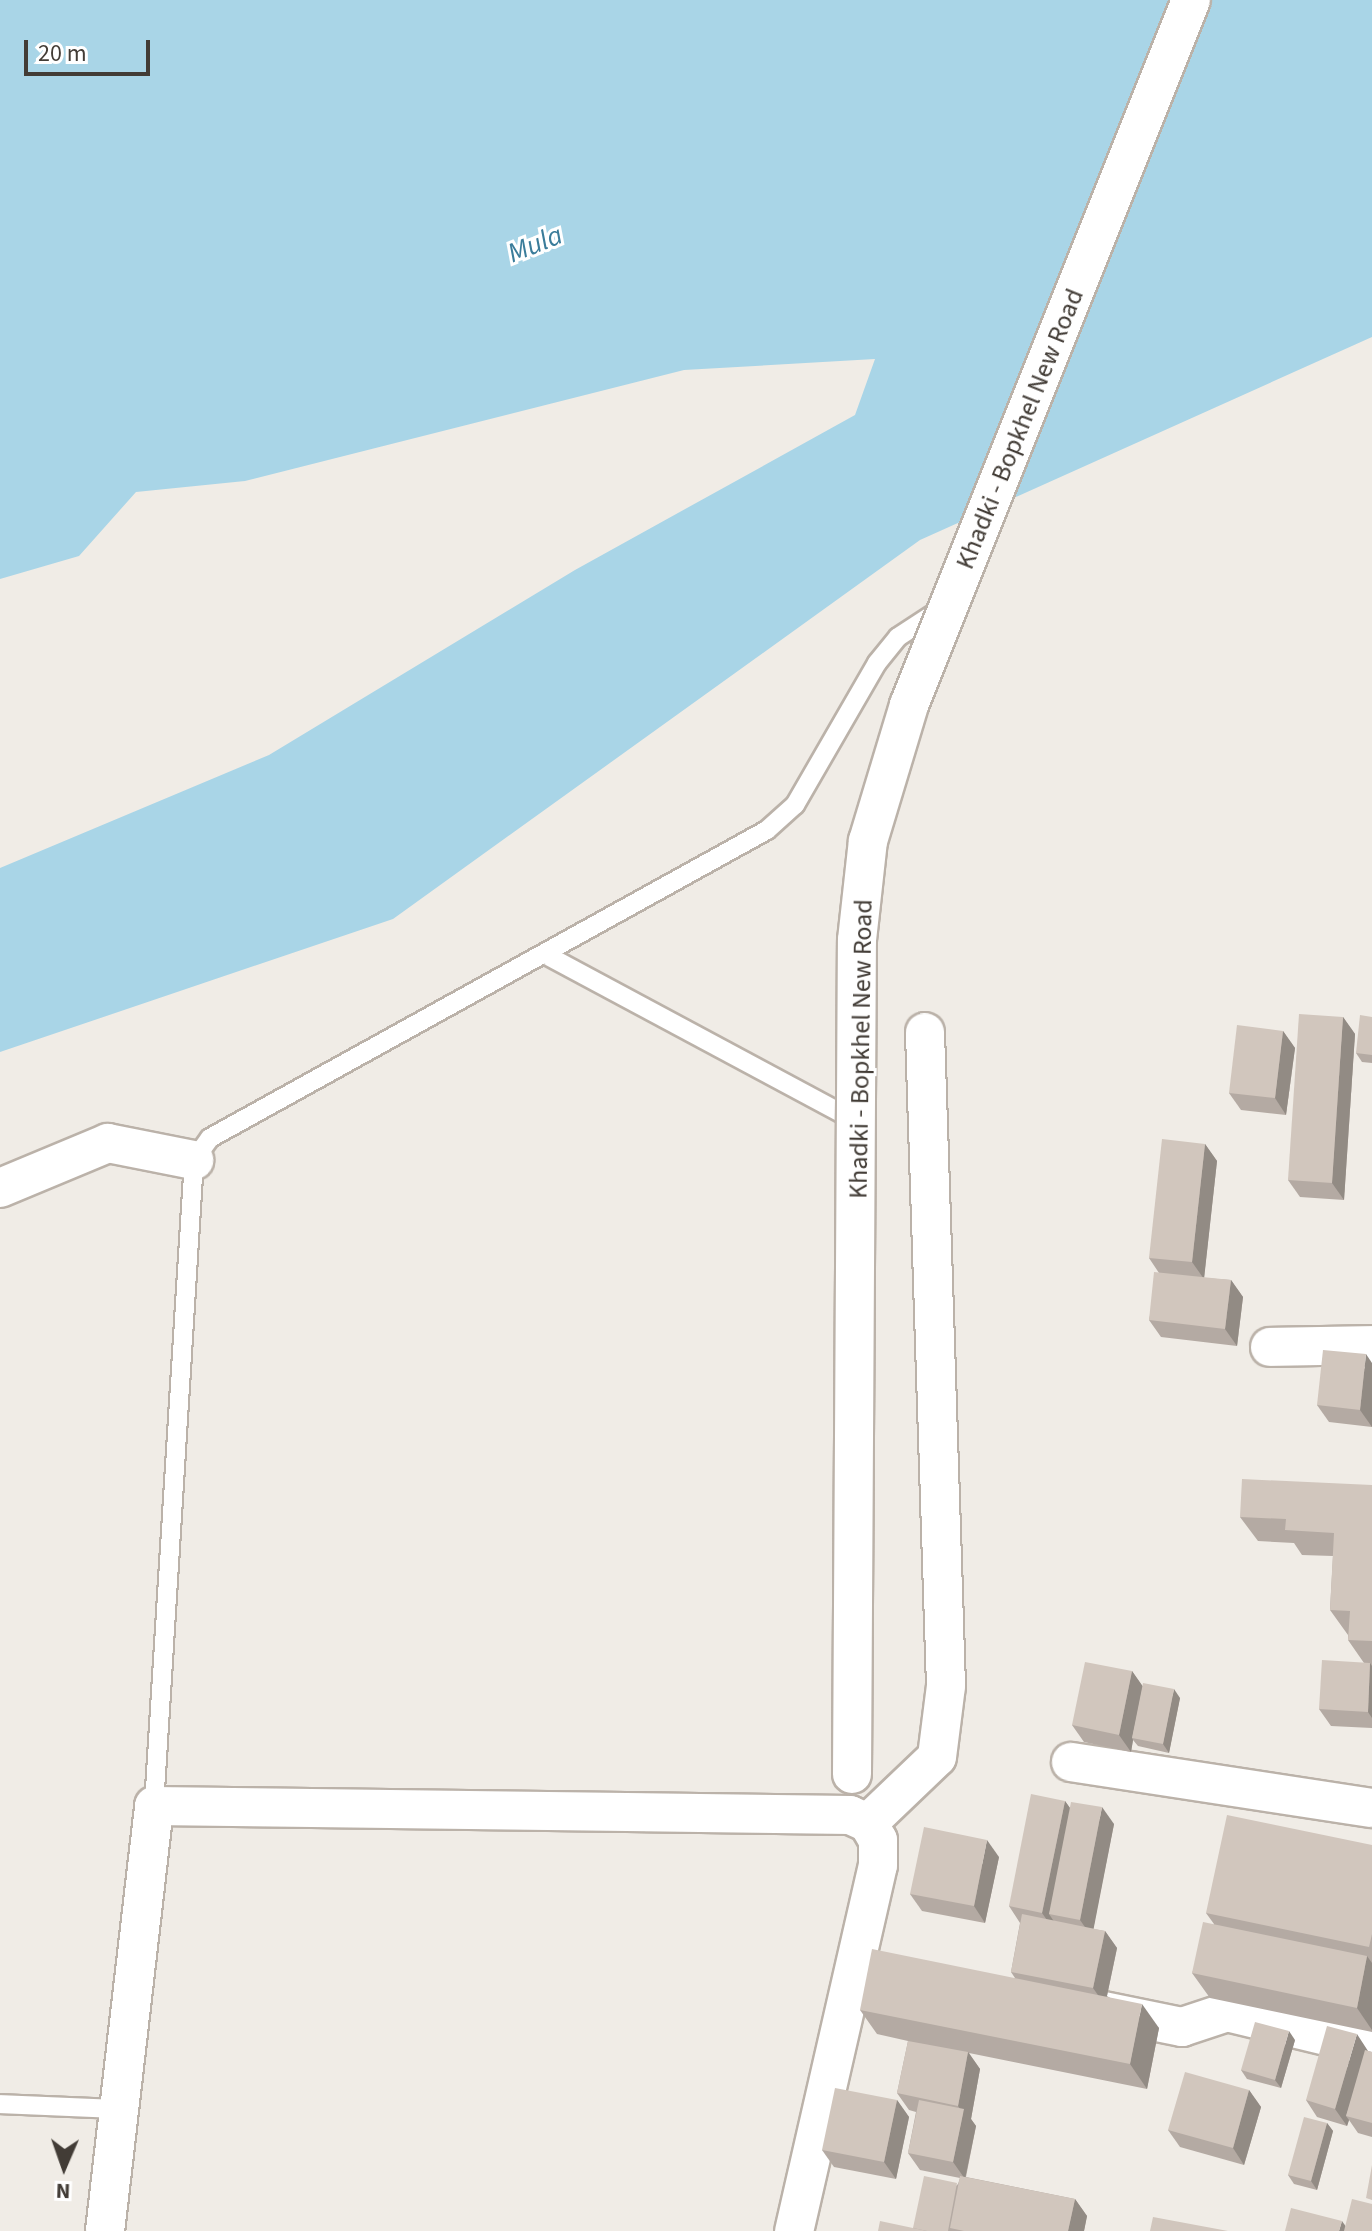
<!DOCTYPE html>
<html>
<head>
<meta charset="utf-8">
<style>
	body { margin:0 }
	#map { position:relative; width:1372px; height:2231px; overflow:hidden; background:#f0ece6; font-family:"Source Sans 3",sans-serif }
	div>[style] { position:absolute }
	[style*='--x'] { left:calc(var(--x)*1px); top:calc(var(--y)*1px); width:calc(var(--w)*1px); rotate:calc(var(--a)*1deg) }
	.water>* { inset:0; background:#a9d5e7 }
	.roads { filter:drop-shadow(2px 0 #bbb2a9) drop-shadow(-2px 0 #bbb2a9) drop-shadow(0 2px #bbb2a9) drop-shadow(0 -2px #bbb2a9) }
	.service>* { height:18px; margin:-9px; padding:0 9px; transform-origin:9px; border-radius:9px; background:#fff }
	.minor>* { height:38px; margin:-19px; padding:0 19px; transform-origin:19px; border-radius:19px; background:#fff }
	.bridges { filter:drop-shadow(2px 0 #bbb2a9) drop-shadow(-2px 0 #bbb2a9) drop-shadow(0 2px #bbb2a9) drop-shadow(0 -2px #bbb2a9) }
	.minor-bridge>* { height:38px; margin:-19px; padding:0 19px; transform-origin:19px; border-radius:19px; background:#fff }
	.wall>* { inset:0; background:#b4aaa3 }
	.shaded-wall>* { inset:0; background:#928b84 }
	.building>* { inset:0; background:#d1c6bd }
	span { translate:-50% -50%; white-space:nowrap; text-align:center; line-height:1.15; -webkit-text-stroke:6px #fff; paint-order:stroke }
	.street-label { font-size:26px; color:#423c36 }
	.water-label { font-size:28px; color:#3a7c9a; font-style:italic }
	.north { position:absolute; left:24px; top:2127px; width:80px; height:80px; -webkit-text-stroke:6px #fff; paint-order:stroke; rotate:182deg; font-size:22px; font-weight:700; line-height:32px; text-align:center; color:#423c36 }
	.north::after { content:''; display:block; margin:auto; width:28px; height:36px; background:#423c36; clip-path:polygon(50% 0,100% 100%,50% 72%,0 100%) }
	.scale { position:absolute; left:24px; top:40px; width:126px; height:36px; box-sizing:border-box; border:4px solid #423c36; border-top:0; padding-left:10px; font-size:24px; line-height:28px; white-space:nowrap; color:#423c36; -webkit-text-stroke:6px #fff; paint-order:stroke }
</style>
</head>
<body>
<div id="map">
	<div class="water">
		<div style="clip-path:polygon(0 0,1372px 0,1372px 337px,920px 540px,393px 919px,0 1052px,0 868px,269px 755px,575px 570px,855px 415px,875px 359px,684px 370px,245px 481px,136px 492px,79px 556px,0 579px)"></div>
	</div>
	<div class="roads">
		<div class="service">
			<div style="--x:550;--y:957;--w:351;--a:28.2"></div>
			<div style="--x:154;--y:1806;--w:647;--a:-86.46"></div>
			<div style="--x:194;--y:1160;--w:27;--a:-54"></div>
			<div style="--x:210;--y:1138;--w:636;--a:-28.94"></div>
			<div style="--x:767;--y:830;--w:38;--a:-42"></div>
			<div style="--x:795;--y:805;--w:164;--a:-60"></div>
			<div style="--x:877;--y:663;--w:33;--a:-51"></div>
			<div style="--x:898;--y:637;--w:51;--a:-33.1"></div>
			<div style="--x:0;--y:2104;--w:120;--a:2.4"></div>
		</div>
		<div class="minor">
			<div style="--x:0;--y:1188;--w:117;--a:-22.6"></div>
			<div style="--x:108;--y:1143;--w:88;--a:11.2"></div>
			<div style="--x:1270;--y:1347;--w:102;--a:-1.1"></div>
			<div style="--x:1071;--y:1762;--w:304;--a:8.7"></div>
			<div style="--x:868;--y:1823;--w:95;--a:-43.7"></div>
			<div style="--x:937;--y:1757;--w:72;--a:-82.8"></div>
			<div style="--x:946;--y:1686;--w:654;--a:-91.84"></div>
			<div style="--x:1103;--y:2011;--w:81;--a:11.4"></div>
			<div style="--x:1182;--y:2027;--w:47;--a:-18.4"></div>
			<div style="--x:1227;--y:2012;--w:149;--a:13.6"></div>
			<div style="--x:105;--y:2231;--w:428;--a:-83.4"></div>
			<div style="--x:154;--y:1806;--w:696;--a:0.74"></div>
			<div style="--x:850;--y:1815;--w:20;--a:24"></div>
			<div style="--x:868;--y:1823;--w:20;--a:60"></div>
			<div style="--x:878;--y:1840;--w:25;--a:90"></div>
			<div style="--x:878;--y:1865;--w:376;--a:102.9"></div>
		</div>
	</div>
	<div class="bridges">
		<div class="minor-bridge">
			<div style="--x:852;--y:1774;--w:834;--a:-89.66"></div>
			<div style="--x:857;--y:940;--w:100;--a:-83.7"></div>
			<div style="--x:868;--y:841;--w:142;--a:-73.2"></div>
			<div style="--x:909;--y:705;--w:759;--a:-68.2"></div>
		</div>
	</div>
	<div class="wall">
		<div style="clip-path:polygon(1343px 1017px,1355px 1034px,1344px 1200px,1300px 1197px,1288px 1180px)"></div>
		<div style="clip-path:polygon(1372px 1017px,1372px 1063px,1362px 1062px,1356px 1053px)"></div>
		<div style="clip-path:polygon(1283px 1031px,1295px 1048px,1286px 1115px,1241px 1110px,1229px 1093px)"></div>
		<div style="clip-path:polygon(1205px 1144px,1217px 1161px,1204px 1278px,1231px 1280px,1243px 1297px,1237px 1346px,1161px 1337px,1149px 1320px,1159px 1273px,1149px 1258px)"></div>
		<div style="clip-path:polygon(1372px 1363px,1372px 1427px,1329px 1422px,1317px 1405px)"></div>
		<div style="clip-path:polygon(1372px 1485px,1372px 1728px,1331px 1726px,1319px 1709px,1364px 1663px,1348px 1640px,1348px 1635px,1330px 1610px,1333px 1556px,1302px 1555px,1294px 1543px,1258px 1541px,1240px 1517px)"></div>
		<div style="clip-path:polygon(1132px 1671px,1142px 1686px,1180px 1698px,1169px 1753px,1138px 1746px,1133px 1740px,1131px 1752px,1084px 1742px,1072px 1725px)"></div>
		<div style="clip-path:polygon(1065px 1801px,1070px 1808px,1114px 1824px,1093px 1929px,1105px 1931px,1117px 1948px,1107px 1996px,1159px 2028px,1147px 2089px,969px 2053px,980px 2069px,971px 2119px,976px 2126px,966px 2177px,1075px 2199px,1087px 2216px,1084px 2231px,878px 2231px,913px 2228px,958px 2184px,960px 2178px,920px 2170px,908px 2153px,916px 2112px,909px 2110px,897px 2093px,908px 2041px,877px 2034px,860px 2010px,1015px 1978px,1011px 1972px,1020px 1923px,1009px 1906px)"></div>
		<div style="clip-path:polygon(1372px 1845px,1372px 2032px,1210px 1998px,1192px 1973px,1214px 1924px,1206px 1913px)"></div>
		<div style="clip-path:polygon(999px 1857px,985px 1923px,922px 1911px,910px 1894px)"></div>
		<div style="clip-path:polygon(1295px 2040px,1281px 2088px,1247px 2079px,1241px 2070px)"></div>
		<div style="clip-path:polygon(1368px 2051px,1372px 2052px,1372px 2137px,1358px 2133px,1349px 2120px,1347px 2126px,1317px 2117px,1306px 2100px)"></div>
		<div style="clip-path:polygon(1249px 2090px,1261px 2107px,1244px 2165px,1180px 2147px,1168px 2130px)"></div>
		<div style="clip-path:polygon(897px 2100px,909px 2117px,896px 2179px,834px 2167px,822px 2150px)"></div>
		<div style="clip-path:polygon(1327px 2123px,1333px 2131px,1317px 2190px,1294px 2184px,1288px 2175px)"></div>
	</div>
	<div class="shaded-wall">
		<div style="clip-path:polygon(1343px 1017px,1355px 1034px,1344px 1200px,1332px 1183px)"></div>
		<div style="clip-path:polygon(1283px 1031px,1295px 1048px,1286px 1115px,1275px 1098px)"></div>
		<div style="clip-path:polygon(1205px 1144px,1217px 1161px,1204px 1279px,1192px 1262px)"></div>
		<div style="clip-path:polygon(1231px 1280px,1243px 1297px,1237px 1346px,1225px 1329px)"></div>
		<div style="clip-path:polygon(1366px 1354px,1372px 1363px,1372px 1427px,1360px 1410px)"></div>
		<div style="clip-path:polygon(1370px 1663px,1372px 1666px,1372px 1718px,1368px 1712px)"></div>
		<div style="clip-path:polygon(1132px 1671px,1144px 1688px,1132px 1738px,1133px 1740px,1131px 1752px,1119px 1735px)"></div>
		<div style="clip-path:polygon(1174px 1689px,1180px 1698px,1169px 1753px,1163px 1744px)"></div>
		<div style="clip-path:polygon(1065px 1801px,1077px 1818px,1049px 1914px,1055px 1923px,1054px 1930px,1042px 1913px)"></div>
		<div style="clip-path:polygon(1102px 1807px,1114px 1824px,1092px 1937px,1080px 1920px)"></div>
		<div style="clip-path:polygon(987px 1840px,999px 1857px,985px 1923px,974px 1906px)"></div>
		<div style="clip-path:polygon(1105px 1931px,1117px 1948px,1105px 2005px,1093px 1988px)"></div>
		<div style="clip-path:polygon(1367px 1956px,1372px 1963px,1372px 2030px,1357px 2008px)"></div>
		<div style="clip-path:polygon(1142px 2004px,1159px 2028px,1147px 2089px,1130px 2064px)"></div>
		<div style="clip-path:polygon(1289px 2031px,1295px 2040px,1281px 2088px,1275px 2080px)"></div>
		<div style="clip-path:polygon(1357px 2034px,1368px 2051px,1346px 2116px,1349px 2120px,1347px 2126px,1335px 2109px)"></div>
		<div style="clip-path:polygon(968px 2052px,980px 2069px,971px 2119px,976px 2126px,965px 2179px,953px 2162px,963px 2113px,958px 2106px)"></div>
		<div style="clip-path:polygon(1249px 2090px,1261px 2107px,1244px 2165px,1233px 2148px)"></div>
		<div style="clip-path:polygon(897px 2100px,909px 2117px,896px 2179px,884px 2162px)"></div>
		<div style="clip-path:polygon(1327px 2123px,1333px 2131px,1317px 2190px,1311px 2181px)"></div>
		<div style="clip-path:polygon(1075px 2199px,1087px 2216px,1084px 2231px,1068px 2231px)"></div>
		<div style="clip-path:polygon(1342px 2221px,1349px 2231px,1339px 2231px)"></div>
	</div>
	<div class="building">
		<div style="clip-path:polygon(1299px 1014px,1343px 1017px,1332px 1183px,1288px 1180px)"></div>
		<div style="clip-path:polygon(1360px 1015px,1372px 1017px,1372px 1055px,1356px 1053px)"></div>
		<div style="clip-path:polygon(1237px 1025px,1283px 1031px,1275px 1098px,1229px 1093px)"></div>
		<div style="clip-path:polygon(1162px 1139px,1205px 1144px,1192px 1262px,1149px 1258px)"></div>
		<div style="clip-path:polygon(1154px 1272px,1231px 1280px,1225px 1329px,1149px 1320px)"></div>
		<div style="clip-path:polygon(1323px 1350px,1366px 1354px,1360px 1410px,1317px 1405px)"></div>
		<div style="clip-path:polygon(1242px 1479px,1372px 1485px,1372px 1641px,1348px 1640px,1350px 1611px,1330px 1610px,1334px 1533px,1285px 1530px,1286px 1519px,1240px 1517px)"></div>
		<div style="clip-path:polygon(1322px 1660px,1370px 1663px,1368px 1712px,1319px 1709px)"></div>
		<div style="clip-path:polygon(1085px 1662px,1132px 1671px,1119px 1735px,1072px 1725px)"></div>
		<div style="clip-path:polygon(1143px 1683px,1174px 1689px,1163px 1744px,1132px 1738px)"></div>
		<div style="clip-path:polygon(1031px 1794px,1065px 1801px,1042px 1913px,1009px 1906px)"></div>
		<div style="clip-path:polygon(1071px 1802px,1102px 1807px,1080px 1920px,1049px 1914px)"></div>
		<div style="clip-path:polygon(1227px 1815px,1372px 1845px,1372px 1934px,1369px 1947px,1206px 1913px)"></div>
		<div style="clip-path:polygon(924px 1827px,987px 1840px,974px 1906px,910px 1894px)"></div>
		<div style="clip-path:polygon(1022px 1914px,1105px 1931px,1093px 1988px,1011px 1972px)"></div>
		<div style="clip-path:polygon(1203px 1922px,1367px 1956px,1357px 2008px,1192px 1973px)"></div>
		<div style="clip-path:polygon(872px 1949px,1142px 2004px,1130px 2064px,860px 2010px)"></div>
		<div style="clip-path:polygon(1255px 2022px,1289px 2031px,1275px 2080px,1241px 2070px)"></div>
		<div style="clip-path:polygon(1327px 2026px,1357px 2034px,1335px 2109px,1306px 2100px)"></div>
		<div style="clip-path:polygon(908px 2041px,968px 2052px,958px 2106px,897px 2093px)"></div>
		<div style="clip-path:polygon(1365px 2050px,1372px 2052px,1372px 2123px,1346px 2116px)"></div>
		<div style="clip-path:polygon(1185px 2072px,1249px 2090px,1233px 2148px,1168px 2130px)"></div>
		<div style="clip-path:polygon(835px 2088px,897px 2100px,884px 2162px,822px 2150px)"></div>
		<div style="clip-path:polygon(919px 2100px,964px 2109px,953px 2162px,908px 2153px)"></div>
		<div style="clip-path:polygon(1304px 2117px,1327px 2123px,1311px 2181px,1288px 2175px)"></div>
		<div style="clip-path:polygon(1372px 2165px,1372px 2200px,1366px 2198px)"></div>
		<div style="clip-path:polygon(924px 2176px,957px 2183px,948px 2231px,927px 2231px,913px 2228px)"></div>
		<div style="clip-path:polygon(960px 2176px,1075px 2199px,1068px 2231px,964px 2231px,950px 2228px)"></div>
		<div style="clip-path:polygon(1352px 2199px,1372px 2204px,1372px 2231px,1344px 2231px)"></div>
		<div style="clip-path:polygon(1291px 2208px,1342px 2221px,1339px 2231px,1285px 2231px)"></div>
		<div style="clip-path:polygon(1153px 2217px,1228px 2231px,1150px 2231px)"></div>
		<div style="clip-path:polygon(880px 2221px,927px 2231px,878px 2231px)"></div>
	</div>
	<div class="street-label">
		<span style="left:1020px;top:429px;rotate:-68deg">Khadki - Bopkhel New Road</span>
		<span style="left:861px;top:1049px;rotate:-89deg">Khadki - Bopkhel New Road</span>
	</div>
	<div class="water-label">
		<span style="left:535px;top:244px;rotate:-22deg">Mula</span>
	</div>
	<div class="north">N</div>
	<div class="scale">20 m</div>
</div>
</body>
</html>
